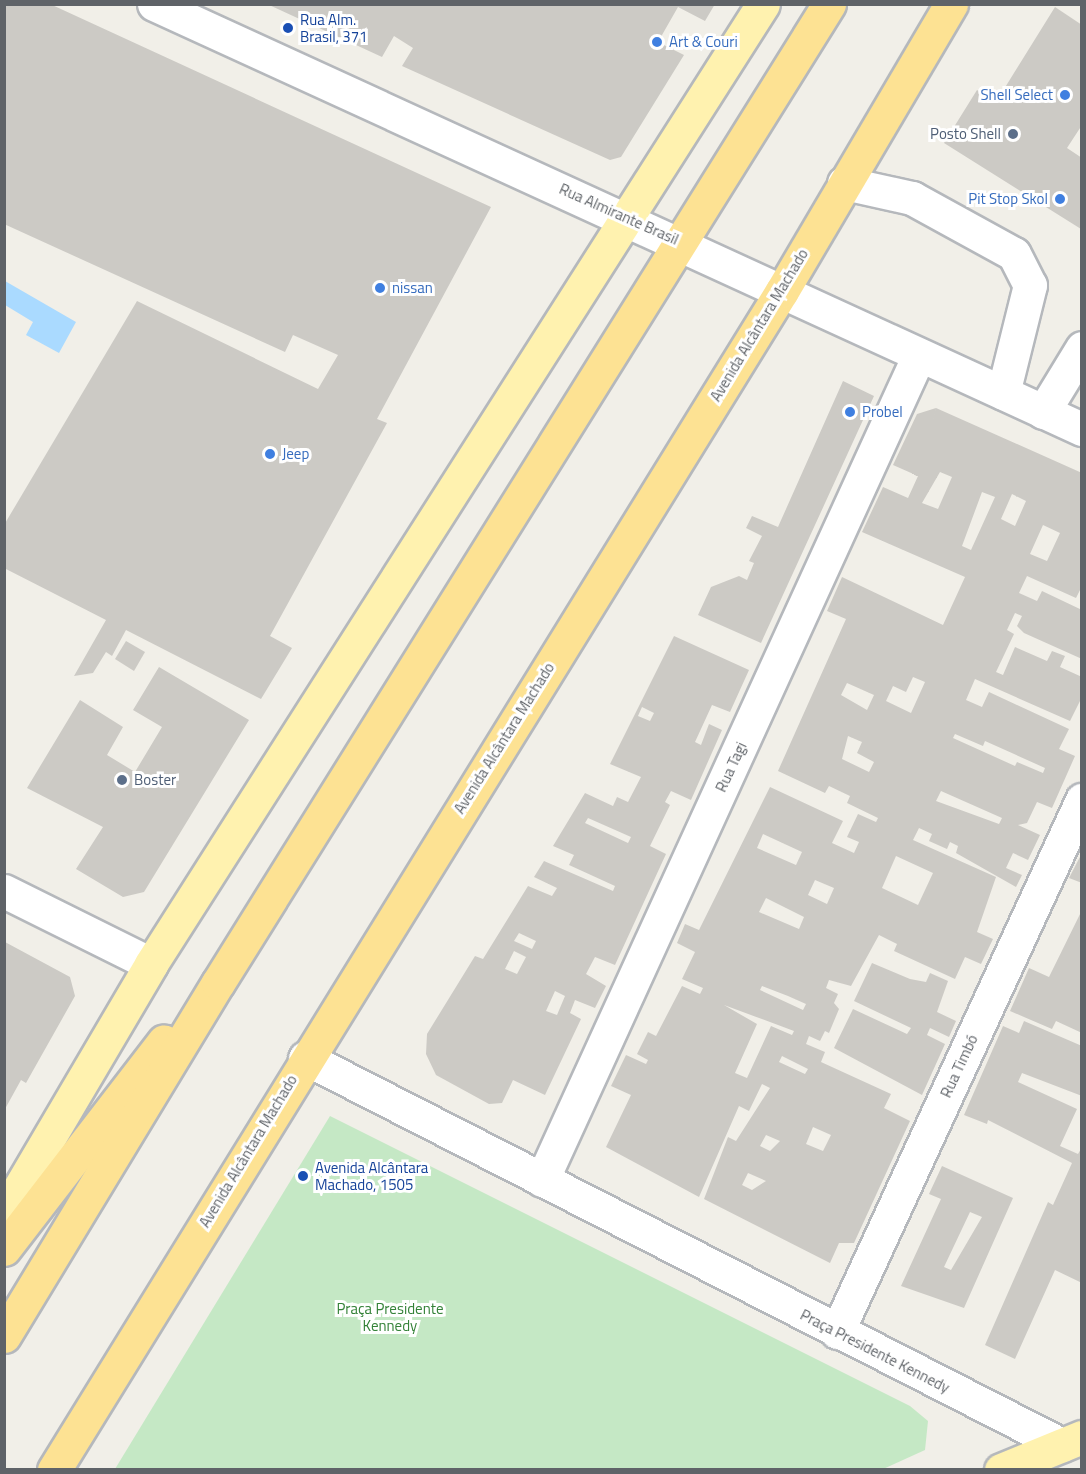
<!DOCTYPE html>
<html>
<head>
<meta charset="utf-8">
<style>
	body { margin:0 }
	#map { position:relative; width:1086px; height:1474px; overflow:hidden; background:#f1efe8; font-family:"Titillium Web",sans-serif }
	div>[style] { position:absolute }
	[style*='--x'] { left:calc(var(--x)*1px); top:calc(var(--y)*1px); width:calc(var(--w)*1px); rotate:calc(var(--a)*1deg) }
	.green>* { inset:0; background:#c5e8c5 }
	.water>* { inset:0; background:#aadaff }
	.building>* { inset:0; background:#cccac5 }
	.roads { filter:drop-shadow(2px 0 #b5b8bc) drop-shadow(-2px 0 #b5b8bc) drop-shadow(0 2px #b5b8bc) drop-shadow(0 -2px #b5b8bc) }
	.minor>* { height:33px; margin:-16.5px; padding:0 16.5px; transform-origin:16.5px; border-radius:16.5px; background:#fff }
	.major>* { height:33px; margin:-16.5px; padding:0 16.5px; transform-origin:16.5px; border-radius:16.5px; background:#fff2af }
	.highway>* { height:33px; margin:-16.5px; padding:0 16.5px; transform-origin:16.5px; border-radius:16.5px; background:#fde293 }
	.dots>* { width:16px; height:16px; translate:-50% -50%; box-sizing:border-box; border:3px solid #fff; border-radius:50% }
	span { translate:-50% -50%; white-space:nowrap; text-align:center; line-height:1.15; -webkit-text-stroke:6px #fff; paint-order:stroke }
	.transit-label { font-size:15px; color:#164399 }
	.left { translate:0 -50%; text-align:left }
	.shop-label { font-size:15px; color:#366cbe }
	.right { translate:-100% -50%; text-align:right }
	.service-label { font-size:15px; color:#4e5e75 }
	.street-label { font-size:15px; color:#5f6368 }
	.park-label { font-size:15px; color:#348238 }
	.frame { position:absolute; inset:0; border:6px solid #5f6368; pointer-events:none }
</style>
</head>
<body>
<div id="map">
	<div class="green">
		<div style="clip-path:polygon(330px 1116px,910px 1406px,928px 1421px,925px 1450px,881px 1470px,115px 1469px)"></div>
	</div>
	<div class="water">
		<div style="clip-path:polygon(5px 281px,76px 322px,59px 353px,26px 335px,33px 322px,5px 305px)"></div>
	</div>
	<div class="building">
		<div style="clip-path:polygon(4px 4px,50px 4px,491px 207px,377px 419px,387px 423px,270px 636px,292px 648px,261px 699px,126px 630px,112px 656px,106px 652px,93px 673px,74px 676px,106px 620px,4px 568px,4px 525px,137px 301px,318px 389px,338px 355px,293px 335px,285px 352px,4px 224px)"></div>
		<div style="clip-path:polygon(267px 4px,715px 4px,705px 21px,678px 7px,658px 42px,684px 55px,621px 157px,610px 160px,402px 66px,413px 48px,394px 36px,382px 57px)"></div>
		<div style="clip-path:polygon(1055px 7px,1082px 25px,1082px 125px,1067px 148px,1082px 158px,1081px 229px,944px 143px,977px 90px,996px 102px)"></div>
		<div style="clip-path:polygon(843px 381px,874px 396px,761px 643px,698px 615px,711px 587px,739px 576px,747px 580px,754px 563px,749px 561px,762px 536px,746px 528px,752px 516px,778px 527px)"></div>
		<div style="clip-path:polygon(evenodd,936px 408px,1082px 473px,1082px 586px,1076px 598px,1027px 576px,1019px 593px,1037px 601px,1042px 591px,1082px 610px,1082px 659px,1024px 633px,1017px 626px,1022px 616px,1015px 613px,1007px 630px,1014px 634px,996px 672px,1003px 675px,1015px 647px,1047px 661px,1052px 651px,1065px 656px,1060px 667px,1082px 677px,1082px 697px,1070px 721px,975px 679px,966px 700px,982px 707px,989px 692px,1069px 729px,1059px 749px,1075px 756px,1052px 808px,1037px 802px,1027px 823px,1018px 825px,1040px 835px,1028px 860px,1013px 853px,1006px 868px,1022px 875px,1016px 887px,956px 853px,958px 846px,950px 842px,947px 849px,929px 841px,932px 834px,919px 828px,913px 840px,996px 877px,977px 932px,993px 939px,981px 964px,965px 957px,955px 979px,894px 951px,897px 944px,879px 935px,851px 986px,829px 980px,826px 988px,838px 994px,834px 1003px,839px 1009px,829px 1033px,825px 1031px,820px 1041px,809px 1036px,806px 1044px,825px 1052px,821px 1062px,891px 1094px,884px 1108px,910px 1121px,854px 1243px,839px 1243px,830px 1263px,704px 1199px,728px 1137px,736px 1141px,770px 1088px,762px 1084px,749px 1111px,739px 1106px,699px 1197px,606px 1147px,631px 1095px,611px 1086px,626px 1055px,646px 1064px,648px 1060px,637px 1054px,648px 1032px,656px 1036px,682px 986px,700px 994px,703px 988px,682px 979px,695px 952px,677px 943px,685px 924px,699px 930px,770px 787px,843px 821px,832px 843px,854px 853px,859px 842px,847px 837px,858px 814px,876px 822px,878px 818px,847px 803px,850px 796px,829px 786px,825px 793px,778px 771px,846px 619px,827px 611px,842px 577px,943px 625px,965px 577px,862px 532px,883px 487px,908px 498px,918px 476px,893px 465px,917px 414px,936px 408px,940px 472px,952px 477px,938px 509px,922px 503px,940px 472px,936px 408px,982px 492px,995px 497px,971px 550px,962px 546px,982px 492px,936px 408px,1012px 494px,1026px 501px,1015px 526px,1001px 519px,1012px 494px,936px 408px,1043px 525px,1060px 533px,1047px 561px,1030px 554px,1043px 525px,936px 408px,913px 677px,925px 682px,911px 713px,886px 701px,893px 686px,906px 692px,913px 677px,936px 408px,847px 683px,874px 695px,867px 710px,841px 695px,847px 683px,936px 408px,955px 734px,983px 746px,985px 741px,1045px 768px,1043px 773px,1017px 762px,1015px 766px,953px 738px,955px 734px,936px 408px,848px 736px,862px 742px,857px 753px,874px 762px,869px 772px,842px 759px,848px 736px,936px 408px,941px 791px,1002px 818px,999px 824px,936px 801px,941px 791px,936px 408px,763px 834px,802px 852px,796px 865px,757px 848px,763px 834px,936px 408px,896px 856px,933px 873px,918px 905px,882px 888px,896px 856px,936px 408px,815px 880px,834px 888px,827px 904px,808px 895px,815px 880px,936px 408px,766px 898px,804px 917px,799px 929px,759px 912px,766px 898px,936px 408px,762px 986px,788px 996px,806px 1004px,803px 1010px,760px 990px,762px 986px,936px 408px,724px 1005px,794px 1031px,792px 1035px,771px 1026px,747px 1078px,735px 1073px,757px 1024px,724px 1005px,936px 408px,782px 1056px,808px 1069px,805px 1074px,779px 1062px,782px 1056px,936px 408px,813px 1127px,831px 1135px,823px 1151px,806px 1144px,813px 1127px,936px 408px,766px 1135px,780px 1141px,770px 1151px,760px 1146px,766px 1135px,936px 408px,748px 1173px,766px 1181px,752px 1190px,742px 1185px,748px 1173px)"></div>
		<div style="clip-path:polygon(evenodd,674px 636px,749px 670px,730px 712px,712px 705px,695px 742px,701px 745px,709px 724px,722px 730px,691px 800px,671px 791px,665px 802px,670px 805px,650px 846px,666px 854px,615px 965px,595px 957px,586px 974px,606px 986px,595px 1008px,575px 1000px,570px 1013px,581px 1019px,545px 1095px,513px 1080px,502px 1103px,489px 1104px,436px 1075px,426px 1054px,427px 1034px,475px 956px,483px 959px,528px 886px,552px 896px,557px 888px,534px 877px,544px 861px,613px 891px,615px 886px,569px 865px,574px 855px,553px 846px,585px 793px,613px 806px,617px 797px,628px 802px,641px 777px,610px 764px,674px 636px,642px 707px,654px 713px,650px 721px,638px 716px,642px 707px,674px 636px,588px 818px,631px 837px,628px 843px,585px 823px,588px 818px,674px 636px,519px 933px,536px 941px,532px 949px,514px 941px,519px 933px,674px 636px,514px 951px,526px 957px,517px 974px,505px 969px,514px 951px,674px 636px,555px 991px,565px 996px,557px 1015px,546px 1011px,555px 991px)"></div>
		<div style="clip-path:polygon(126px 641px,145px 652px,134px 671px,115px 659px)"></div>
		<div style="clip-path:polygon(159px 667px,249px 720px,144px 892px,123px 897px,76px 869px,103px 827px,27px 788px,80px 700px,123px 727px,107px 755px,135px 772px,162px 727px,133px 710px)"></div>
		<div style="clip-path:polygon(1082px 853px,1082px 883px,1069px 878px)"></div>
		<div style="clip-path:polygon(1082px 910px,1082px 1033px,1056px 1021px,1052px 1029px,1010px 1011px,1029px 968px,1049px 977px)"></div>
		<div style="clip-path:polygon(5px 942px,70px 977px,75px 996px,26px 1083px,21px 1080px,5px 1109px)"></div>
		<div style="clip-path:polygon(872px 963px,910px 979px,926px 982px,930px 973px,948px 981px,937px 1012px,956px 1021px,949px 1037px,930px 1028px,927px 1035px,945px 1044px,922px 1095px,834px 1048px,853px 1009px,907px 1034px,911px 1028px,854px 1001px)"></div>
		<div style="clip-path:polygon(1024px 1021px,1082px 1046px,1082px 1096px,1022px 1073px,1018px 1082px,1077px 1109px,1060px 1146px,1078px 1154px,1082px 1147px,1082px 1283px,1055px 1270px,1015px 1359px,985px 1345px,1048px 1202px,1053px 1205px,1072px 1163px,988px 1120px,987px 1124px,964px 1115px,1003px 1026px,1019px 1033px)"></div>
		<div style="clip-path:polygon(evenodd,942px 1166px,1013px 1198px,964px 1308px,901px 1286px,941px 1199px,929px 1194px,942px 1166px,970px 1212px,982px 1217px,951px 1270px,944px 1267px,970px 1212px)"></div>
	</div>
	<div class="roads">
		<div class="minor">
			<div style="--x:154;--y:4;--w:1021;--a:24.61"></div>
			<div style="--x:844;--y:183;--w:70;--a:12.4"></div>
			<div style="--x:912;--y:198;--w:116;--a:28.8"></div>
			<div style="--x:1014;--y:254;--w:35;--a:63"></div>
			<div style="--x:1030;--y:285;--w:111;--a:104"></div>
			<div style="--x:1043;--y:412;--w:75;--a:-58.6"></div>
			<div style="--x:4;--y:891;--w:164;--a:26.4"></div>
			<div style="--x:305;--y:1058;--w:850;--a:27.08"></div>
			<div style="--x:542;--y:1180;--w:907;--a:-65.44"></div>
			<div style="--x:837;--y:1332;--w:586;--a:-65.27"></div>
		</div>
		<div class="major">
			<div style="--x:4;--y:1214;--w:290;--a:-59.5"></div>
			<div style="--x:151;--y:964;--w:1138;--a:-57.48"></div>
			<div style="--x:1001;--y:1470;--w:87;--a:-22.2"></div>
		</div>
		<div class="highway">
			<div style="--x:4;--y:1249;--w:262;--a:-52.4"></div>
			<div style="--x:4;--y:1336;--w:413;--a:-58.8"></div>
			<div style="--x:218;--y:983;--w:1154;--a:-58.03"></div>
			<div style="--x:54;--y:1470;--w:1386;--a:-58.31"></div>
			<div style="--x:782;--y:291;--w:333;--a:-59.5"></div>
		</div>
	</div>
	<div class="dots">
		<div style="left:288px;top:28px;background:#1a4fb4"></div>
		<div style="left:657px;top:42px;background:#3f7fe0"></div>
		<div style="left:1065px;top:95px;background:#3f7fe0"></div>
		<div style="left:1013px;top:134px;background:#5c6f8a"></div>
		<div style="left:1060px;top:199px;background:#3f7fe0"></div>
		<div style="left:380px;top:288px;background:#3f7fe0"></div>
		<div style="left:850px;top:412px;background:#3f7fe0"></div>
		<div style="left:270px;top:454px;background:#3f7fe0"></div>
		<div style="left:122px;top:780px;background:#5c6f8a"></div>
		<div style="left:303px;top:1176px;background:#1a4fb4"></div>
	</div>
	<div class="transit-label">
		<span class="left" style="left:300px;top:28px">Rua Alm.<br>Brasil, 371</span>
		<span class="left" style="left:315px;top:1176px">Avenida Alcântara<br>Machado, 1505</span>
	</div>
	<div class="shop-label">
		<span class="left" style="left:669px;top:42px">Art &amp; Couri</span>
		<span class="right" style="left:1053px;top:95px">Shell Select</span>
		<span class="right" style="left:1048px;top:199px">Pit Stop Skol</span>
		<span class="left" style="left:392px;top:288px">nissan</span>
		<span class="left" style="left:862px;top:412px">Probel</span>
		<span class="left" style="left:282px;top:454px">Jeep</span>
	</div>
	<div class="service-label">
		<span class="right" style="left:1001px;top:134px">Posto Shell</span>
		<span class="left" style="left:134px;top:780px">Boster</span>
	</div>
	<div class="street-label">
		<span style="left:619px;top:214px;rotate:24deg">Rua Almirante Brasil</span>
		<span style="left:759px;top:325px;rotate:-59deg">Avenida Alcântara Machado</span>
		<span style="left:504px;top:738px;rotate:-58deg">Avenida Alcântara Machado</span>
		<span style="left:731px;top:767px;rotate:-65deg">Rua Tagi</span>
		<span style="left:959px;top:1066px;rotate:-65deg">Rua Timbó</span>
		<span style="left:248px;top:1151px;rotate:-59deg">Avenida Alcântara Machado</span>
		<span style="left:875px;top:1351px;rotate:27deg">Praça Presidente Kennedy</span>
	</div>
	<div class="park-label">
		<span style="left:390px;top:1317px">Praça Presidente<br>Kennedy</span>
	</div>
	<div class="frame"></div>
</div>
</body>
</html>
